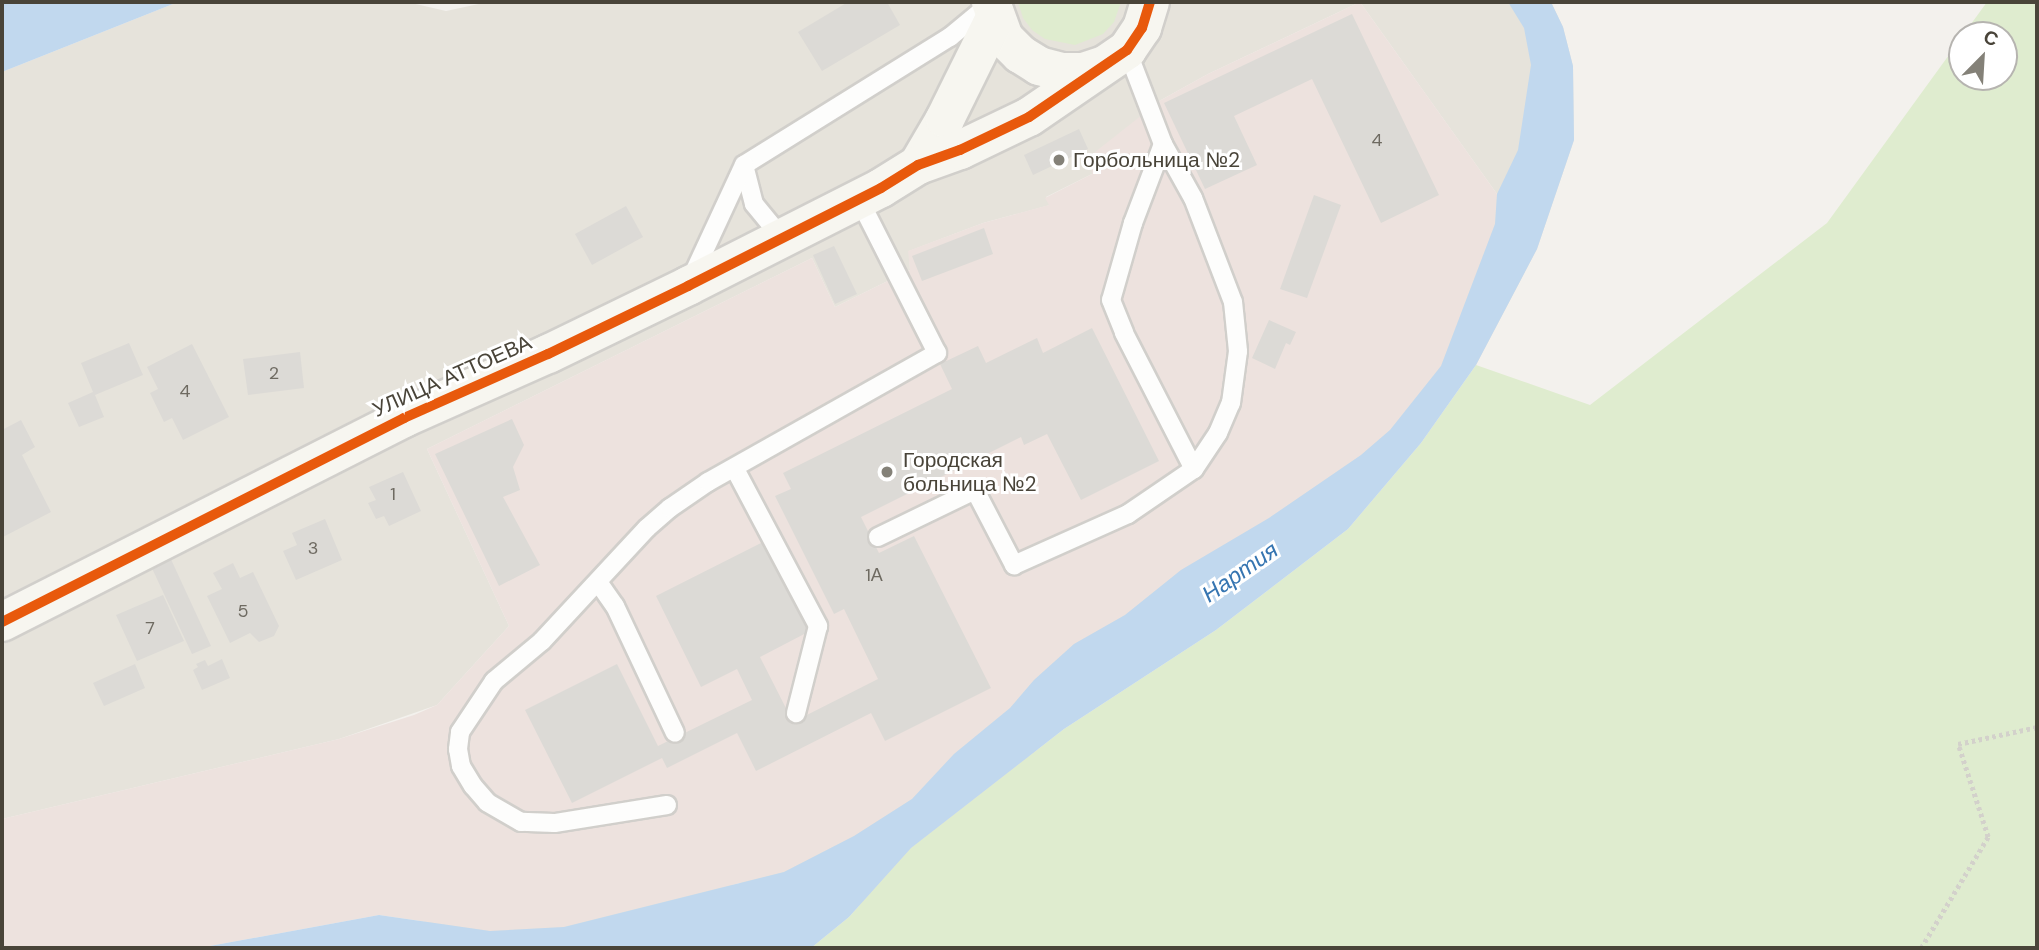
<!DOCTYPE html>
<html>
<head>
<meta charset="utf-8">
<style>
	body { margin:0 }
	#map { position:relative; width:2039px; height:950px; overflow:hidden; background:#f3f1ed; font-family:"DM Sans",sans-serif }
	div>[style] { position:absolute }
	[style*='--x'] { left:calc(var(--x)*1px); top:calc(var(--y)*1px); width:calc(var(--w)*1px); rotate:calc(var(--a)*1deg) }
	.residential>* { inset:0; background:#e6e3db }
	.medical>* { inset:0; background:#ede2de }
	.green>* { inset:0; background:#dfeccf }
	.water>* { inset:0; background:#c1d8ee }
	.building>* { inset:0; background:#dcdad6 }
	.path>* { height:4.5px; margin-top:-2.25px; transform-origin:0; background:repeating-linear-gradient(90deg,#d3d1cb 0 3.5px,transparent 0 7px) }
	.roads { filter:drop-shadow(2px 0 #d1cfcb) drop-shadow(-2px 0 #d1cfcb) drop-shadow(0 2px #d1cfcb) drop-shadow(0 -2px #d1cfcb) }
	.lane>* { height:18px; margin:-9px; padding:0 9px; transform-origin:9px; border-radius:9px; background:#fdfdfc }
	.secondary>* { height:38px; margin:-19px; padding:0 19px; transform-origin:19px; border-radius:19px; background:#f7f6f0 }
	.cycleway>* { height:10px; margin:-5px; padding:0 5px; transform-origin:5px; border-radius:5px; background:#e8590c }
	.dots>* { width:19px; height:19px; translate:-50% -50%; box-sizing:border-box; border:4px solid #fff; border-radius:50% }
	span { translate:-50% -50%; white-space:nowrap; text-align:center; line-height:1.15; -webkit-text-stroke:6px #fff; paint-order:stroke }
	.number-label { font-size:18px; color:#6e6a61 }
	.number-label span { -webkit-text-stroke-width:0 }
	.poi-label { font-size:21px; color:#494439 }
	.left { translate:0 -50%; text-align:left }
	.street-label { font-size:21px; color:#494439 }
	.water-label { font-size:23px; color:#3675b1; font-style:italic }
	.frame { position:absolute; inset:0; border:4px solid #494439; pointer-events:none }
	.north { position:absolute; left:1948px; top:21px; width:70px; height:70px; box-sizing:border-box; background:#fff; border:2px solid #b6b4b0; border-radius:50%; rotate:24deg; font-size:19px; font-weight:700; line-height:28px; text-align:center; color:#494439 }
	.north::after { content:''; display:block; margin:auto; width:24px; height:32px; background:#848178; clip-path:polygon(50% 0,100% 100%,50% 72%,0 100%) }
</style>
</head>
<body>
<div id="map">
	<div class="residential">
		<div style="clip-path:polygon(178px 2px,407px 2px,446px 11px,488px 2px,1551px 2px,1563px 27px,1573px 66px,1574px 140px,1537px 249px,1476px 365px,811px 948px,199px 948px,739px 884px,1497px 194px,1360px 2px,1208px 74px,1161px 100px,1092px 174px,1046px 197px,1050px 205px,983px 223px,909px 251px,910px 270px,835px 307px,812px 258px,427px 449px,509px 626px,437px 705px,339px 739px,2px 819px,2px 72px)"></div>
	</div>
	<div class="medical">
		<div style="clip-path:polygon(1360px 2px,1497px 194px,1495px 224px,1441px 366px,1390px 430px,1361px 455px,1269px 518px,1181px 570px,1125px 615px,1074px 644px,1034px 680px,1010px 708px,954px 754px,912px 799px,854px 836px,784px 872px,564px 927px,490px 931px,379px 915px,199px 948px,2px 948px,2px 819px,339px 739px,414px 715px,437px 705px,509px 626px,427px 449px,812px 258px,835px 307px,910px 270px,908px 251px,983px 223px,1049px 205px,1045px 198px,1092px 174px,1090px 156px,1161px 100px,1208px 74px)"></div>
	</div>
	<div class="green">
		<div style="clip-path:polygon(1018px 2px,1121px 2px,1114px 22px,1103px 34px,1075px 45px,1045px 39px,1032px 30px,1023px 18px)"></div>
		<div style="clip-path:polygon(1987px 2px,2037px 2px,2037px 948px,811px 948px,849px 917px,911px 848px,1064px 729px,1216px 630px,1348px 529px,1421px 443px,1476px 365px,1590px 405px,1827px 223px,1962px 37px,1962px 77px,2004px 77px,2004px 35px,1963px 35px)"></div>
	</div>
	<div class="water">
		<div style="clip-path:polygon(2px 2px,178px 2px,2px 72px)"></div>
		<div style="clip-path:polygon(1508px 2px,1551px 2px,1563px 27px,1573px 66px,1574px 140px,1537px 249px,1476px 365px,1421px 443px,1348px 529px,1216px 630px,1064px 729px,911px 848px,849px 917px,811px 948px,199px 948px,379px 915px,490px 931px,564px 927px,784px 872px,854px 836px,912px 799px,954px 754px,1010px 708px,1034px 680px,1074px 644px,1125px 615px,1181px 570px,1269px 518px,1361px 455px,1390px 430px,1441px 366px,1495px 224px,1497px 194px,1518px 150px,1531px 65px,1524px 28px)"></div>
	</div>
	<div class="building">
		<div style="clip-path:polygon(848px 2px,887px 2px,900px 25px,822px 71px,798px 32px)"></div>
		<div style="clip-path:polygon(1352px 14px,1439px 195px,1381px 223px,1312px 79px,1234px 116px,1257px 165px,1205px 189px,1164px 103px)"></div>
		<div style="clip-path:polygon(1079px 129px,1088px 149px,1033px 175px,1024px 155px)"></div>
		<div style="clip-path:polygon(1314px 195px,1341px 205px,1307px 298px,1280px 289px)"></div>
		<div style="clip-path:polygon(626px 206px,643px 237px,592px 265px,575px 234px)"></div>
		<div style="clip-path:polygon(984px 228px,993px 254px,922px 281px,912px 256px)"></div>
		<div style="clip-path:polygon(834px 246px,857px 294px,835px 304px,813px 255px)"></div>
		<div style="clip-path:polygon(1269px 320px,1296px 332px,1290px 345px,1286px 343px,1275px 369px,1252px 358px)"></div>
		<div style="clip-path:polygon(1092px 328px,1159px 461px,1081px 500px,1047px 434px,1024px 445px,1021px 437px,861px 517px,879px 553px,914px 536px,991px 688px,885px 741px,871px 713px,756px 771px,737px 733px,667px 768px,662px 758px,572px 803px,525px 710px,617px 664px,658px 746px,752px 700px,737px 669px,701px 687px,656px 596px,765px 541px,810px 631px,760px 657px,793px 722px,878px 679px,844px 609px,834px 614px,775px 496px,791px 489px,783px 473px,952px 389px,940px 364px,978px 346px,986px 363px,1037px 338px,1043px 353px)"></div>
		<div style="clip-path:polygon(129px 343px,143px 375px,95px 395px,104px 417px,79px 427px,68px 403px,93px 392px,81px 363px)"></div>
		<div style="clip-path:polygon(192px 344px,229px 417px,183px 440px,172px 418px,164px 422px,150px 393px,158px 389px,147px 367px)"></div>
		<div style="clip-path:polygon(300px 352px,304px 388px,248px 395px,243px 359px)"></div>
		<div style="clip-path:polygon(512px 419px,524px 445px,513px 467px,520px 490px,503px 497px,540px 565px,499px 586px,435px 454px)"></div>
		<div style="clip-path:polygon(21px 420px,35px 447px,22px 455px,51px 512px,3px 537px,2px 430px)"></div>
		<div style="clip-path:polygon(403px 472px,421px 511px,389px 526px,384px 516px,376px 519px,368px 503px,376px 500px,369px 487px)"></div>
		<div style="clip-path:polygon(325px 519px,342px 560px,296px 580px,283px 551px,297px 545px,292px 533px)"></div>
		<div style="clip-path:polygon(169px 555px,211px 646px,192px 654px,150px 564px)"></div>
		<div style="clip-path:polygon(233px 563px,240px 578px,253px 572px,279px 626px,274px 636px,259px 642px,250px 633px,230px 643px,207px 596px,222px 589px,213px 573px)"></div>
		<div style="clip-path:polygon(163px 595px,184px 641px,137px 661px,116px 615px)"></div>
		<div style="clip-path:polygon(222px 659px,230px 678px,202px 690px,193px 670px,198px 667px,196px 664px,205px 660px,208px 666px)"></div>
		<div style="clip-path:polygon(135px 664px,145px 688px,104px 706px,93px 683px)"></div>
	</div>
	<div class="path">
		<div style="--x:1921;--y:948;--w:130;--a:-58.9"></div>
		<div style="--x:1988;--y:837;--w:98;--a:-107.9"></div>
		<div style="--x:1958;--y:744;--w:81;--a:-12.1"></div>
	</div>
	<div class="roads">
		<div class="lane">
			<div style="--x:1163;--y:144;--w:85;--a:110.8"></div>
			<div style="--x:1133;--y:223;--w:80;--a:105.9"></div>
			<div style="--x:1111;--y:300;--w:35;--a:68"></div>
			<div style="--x:1124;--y:333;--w:153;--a:62.8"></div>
			<div style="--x:782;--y:238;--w:44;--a:-129.5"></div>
			<div style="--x:754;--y:204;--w:40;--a:-104.4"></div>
			<div style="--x:744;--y:165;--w:243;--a:-31.9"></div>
			<div style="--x:950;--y:37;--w:53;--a:-39.7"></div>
			<div style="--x:691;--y:279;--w:126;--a:-65.1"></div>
			<div style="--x:735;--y:469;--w:178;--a:62.1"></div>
			<div style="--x:818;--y:626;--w:90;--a:104.2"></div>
			<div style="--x:878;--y:537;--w:108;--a:-25.9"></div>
			<div style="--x:975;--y:490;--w:85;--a:62.5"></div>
			<div style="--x:1014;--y:565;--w:125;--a:-24.1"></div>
			<div style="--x:1128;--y:514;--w:80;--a:-34.3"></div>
			<div style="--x:1194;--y:469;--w:43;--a:-56.3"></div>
			<div style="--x:1218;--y:433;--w:33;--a:-67"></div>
			<div style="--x:1231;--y:403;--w:52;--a:-82.3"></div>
			<div style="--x:1238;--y:351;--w:49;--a:-95.8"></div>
			<div style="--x:1233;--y:302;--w:111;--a:-111"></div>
			<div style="--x:1193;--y:198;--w:62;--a:-119.1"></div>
			<div style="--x:1163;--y:144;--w:101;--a:-111"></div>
			<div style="--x:598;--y:582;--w:29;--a:55"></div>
			<div style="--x:615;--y:606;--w:140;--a:64.7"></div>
			<div style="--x:667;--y:805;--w:114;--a:170.9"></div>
			<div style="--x:554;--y:823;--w:33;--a:-178"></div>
			<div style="--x:521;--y:822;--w:39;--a:-150"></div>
			<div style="--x:487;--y:802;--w:21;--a:-131"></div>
			<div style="--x:473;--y:786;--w:23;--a:-121"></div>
			<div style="--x:461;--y:766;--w:17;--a:-100"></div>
			<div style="--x:458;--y:749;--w:17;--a:-83"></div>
			<div style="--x:460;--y:732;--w:61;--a:-56.3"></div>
			<div style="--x:494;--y:681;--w:62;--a:-39.8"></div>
			<div style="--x:542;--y:641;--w:154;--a:-47.1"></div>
			<div style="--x:647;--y:528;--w:30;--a:-41"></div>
			<div style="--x:670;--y:508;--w:46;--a:-34.4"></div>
			<div style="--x:708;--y:482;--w:263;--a:-29.4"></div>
			<div style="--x:937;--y:353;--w:173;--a:-116.9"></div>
		</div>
		<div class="secondary">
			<div style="--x:991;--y:2;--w:38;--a:70"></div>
			<div style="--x:1004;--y:38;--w:23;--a:45"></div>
			<div style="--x:1020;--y:54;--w:22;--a:32"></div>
			<div style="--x:1039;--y:66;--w:23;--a:15"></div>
			<div style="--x:1061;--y:72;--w:22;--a:0"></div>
			<div style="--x:1083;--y:72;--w:20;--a:-18"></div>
			<div style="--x:918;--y:165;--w:53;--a:-59.6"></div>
			<div style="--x:945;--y:119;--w:113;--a:-63.7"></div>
			<div style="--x:2;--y:622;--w:451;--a:-26.9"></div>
			<div style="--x:404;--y:418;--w:158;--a:-24"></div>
			<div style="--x:548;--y:354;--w:156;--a:-25.9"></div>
			<div style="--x:688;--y:286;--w:216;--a:-26.9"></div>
			<div style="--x:881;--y:188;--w:44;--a:-31.9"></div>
			<div style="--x:918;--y:165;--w:45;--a:-19.7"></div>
			<div style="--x:960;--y:150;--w:76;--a:-25.6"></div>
			<div style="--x:1029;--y:117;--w:119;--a:-34.4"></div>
			<div style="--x:1127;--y:50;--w:27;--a:-56"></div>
			<div style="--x:1142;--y:28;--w:27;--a:-73"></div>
		</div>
	</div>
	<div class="cycleway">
		<div style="--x:2;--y:622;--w:451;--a:-26.9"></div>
		<div style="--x:404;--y:418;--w:158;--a:-24"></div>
		<div style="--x:548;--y:354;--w:156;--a:-25.9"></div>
		<div style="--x:688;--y:286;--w:216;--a:-26.9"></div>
		<div style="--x:881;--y:188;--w:44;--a:-31.9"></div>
		<div style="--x:918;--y:165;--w:45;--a:-19.7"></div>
		<div style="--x:960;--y:150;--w:76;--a:-25.6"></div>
		<div style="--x:1029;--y:117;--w:119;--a:-34.4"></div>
		<div style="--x:1127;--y:50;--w:27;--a:-56"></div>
		<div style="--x:1142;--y:28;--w:27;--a:-73"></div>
	</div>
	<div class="dots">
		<div style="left:1059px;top:160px;background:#848178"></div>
		<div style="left:887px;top:472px;background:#848178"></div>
	</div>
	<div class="number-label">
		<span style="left:1377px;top:140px">4</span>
		<span style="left:274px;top:373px">2</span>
		<span style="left:185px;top:391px">4</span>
		<span style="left:393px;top:494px">1</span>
		<span style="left:313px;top:548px">3</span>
		<span style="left:874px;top:575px">1А</span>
		<span style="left:243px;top:611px">5</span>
		<span style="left:150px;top:628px">7</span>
	</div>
	<div class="poi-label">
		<span class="left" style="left:1073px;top:160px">Горбольница №2</span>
		<span class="left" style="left:903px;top:472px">Городская<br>больница №2</span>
	</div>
	<div class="street-label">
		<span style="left:452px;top:376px;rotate:-24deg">УЛИЦА АТТОЕВА</span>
	</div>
	<div class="water-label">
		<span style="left:1240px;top:572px;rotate:-35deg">Нартия</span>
	</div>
	<div class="frame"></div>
	<div class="north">С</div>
</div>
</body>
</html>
